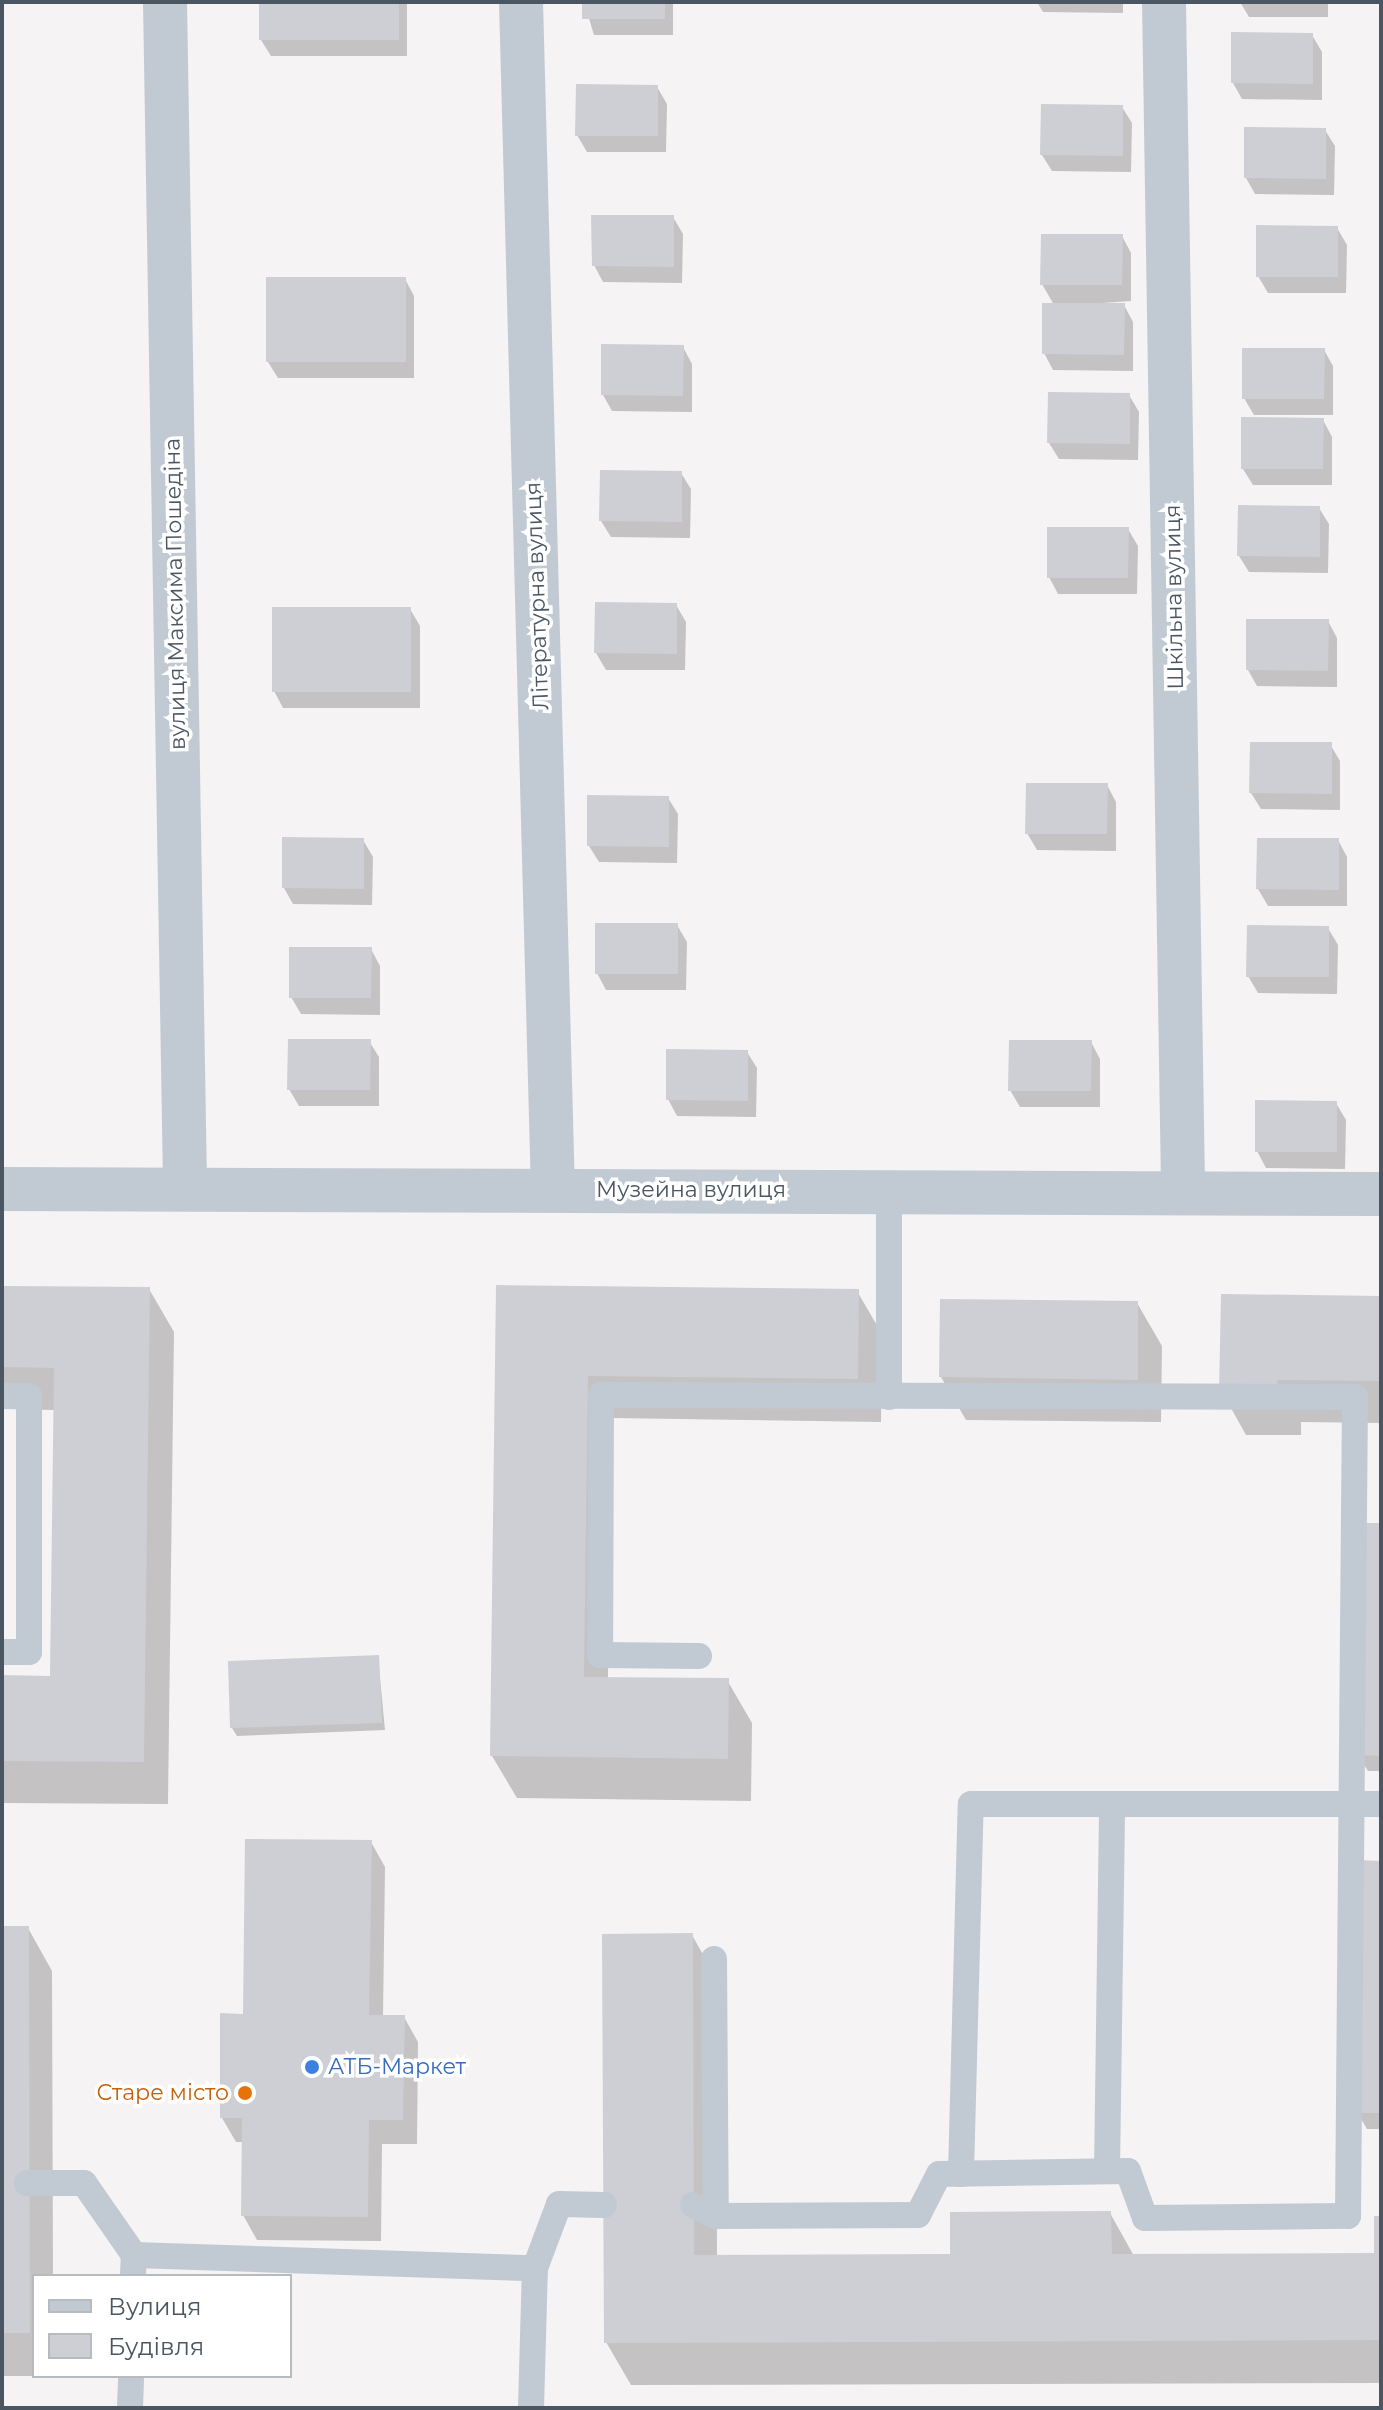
<!DOCTYPE html>
<html>
<head>
<meta charset="utf-8">
<style>
	body { margin:0 }
	#map { position:relative; width:1383px; height:2410px; overflow:hidden; background:#f5f3f3; font-family:Montserrat,sans-serif }
	div>[style] { position:absolute }
	[style*='--x'] { left:calc(var(--x)*1px); top:calc(var(--y)*1px); width:calc(var(--w)*1px); rotate:calc(var(--a)*1deg) }
	.shadow>* { inset:0; background:#0003 }
	.building>* { inset:0; background:#cdcfd5 }
	.lane>* { height:26px; margin:-13px; padding:0 13px; transform-origin:13px; border-radius:13px; background:#c1cad2 }
	.street>* { height:44px; margin:-22px; padding:0 22px; transform-origin:22px; border-radius:22px; background:#c1cad2 }
	.dots>* { width:22px; height:22px; translate:-50% -50%; box-sizing:border-box; border:4px solid #fff; border-radius:50% }
	span { translate:-50% -50%; white-space:nowrap; text-align:center; line-height:1.15; -webkit-text-stroke:7px #fff; paint-order:stroke }
	.street-label { font-size:22px; color:#4a5661 }
	.shop-label { font-size:22px; color:#366cbe }
	.left { translate:0 -50%; text-align:left }
	.food-label { font-size:22px; color:#c56008 }
	.right { translate:-100% -50%; text-align:right }
	.frame { position:absolute; inset:0; border:4px solid #4a5661; pointer-events:none }
	.legend { position:absolute; left:32px; top:2274px; width:260px; height:104px; box-sizing:border-box; background:#fff; border:2px solid #b7bbc0; margin:0; padding:10px 14px; list-style:none; font-size:24px; color:#4a5661 }
	.legend li { display:flex; align-items:center; gap:16px; height:40px }
	.legend b { width:40px; border:2px solid #b7bbc0 }
</style>
</head>
<body>
<div id="map">
	<div class="shadow">
		<div style="clip-path:polygon(261px 2px,407px 2px,407px 56px,271px 56px,261px 40px)"></div>
		<div style="clip-path:polygon(584px 2px,673px 2px,673px 35px,594px 35px)"></div>
		<div style="clip-path:polygon(1037px 2px,1123px 2px,1123px 13px,1043px 12px)"></div>
		<div style="clip-path:polygon(1240px 2px,1328px 2px,1328px 17px,1249px 17px)"></div>
		<div style="clip-path:polygon(1312px 35px,1322px 52px,1322px 100px,1242px 99px,1233px 83px)"></div>
		<div style="clip-path:polygon(657px 87px,667px 104px,666px 152px,587px 152px,577px 135px)"></div>
		<div style="clip-path:polygon(1122px 107px,1132px 123px,1131px 172px,1052px 171px,1042px 155px)"></div>
		<div style="clip-path:polygon(1325px 130px,1335px 146px,1334px 195px,1255px 194px,1246px 178px)"></div>
		<div style="clip-path:polygon(673px 217px,683px 234px,682px 283px,603px 282px,594px 265px)"></div>
		<div style="clip-path:polygon(1337px 228px,1347px 245px,1346px 293px,1268px 293px,1258px 276px)"></div>
		<div style="clip-path:polygon(1122px 236px,1131px 253px,1131px 301px,1074px 305px,1124px 305px,1133px 322px,1133px 371px,1053px 370px,1044px 353px,1054px 305px,1042px 284px)"></div>
		<div style="clip-path:polygon(405px 279px,414px 296px,414px 378px,278px 378px,268px 362px)"></div>
		<div style="clip-path:polygon(683px 347px,692px 364px,692px 412px,612px 411px,603px 395px)"></div>
		<div style="clip-path:polygon(1324px 350px,1333px 366px,1333px 415px,1254px 415px,1244px 398px)"></div>
		<div style="clip-path:polygon(1129px 395px,1139px 412px,1138px 460px,1059px 459px,1049px 443px)"></div>
		<div style="clip-path:polygon(1323px 420px,1332px 437px,1332px 485px,1253px 485px,1243px 469px)"></div>
		<div style="clip-path:polygon(681px 473px,691px 489px,690px 538px,611px 537px,601px 521px)"></div>
		<div style="clip-path:polygon(1319px 508px,1329px 524px,1328px 573px,1249px 572px,1239px 556px)"></div>
		<div style="clip-path:polygon(1128px 529px,1138px 546px,1137px 594px,1058px 594px,1049px 577px)"></div>
		<div style="clip-path:polygon(676px 605px,686px 622px,685px 670px,606px 670px,596px 653px)"></div>
		<div style="clip-path:polygon(410px 609px,420px 626px,420px 708px,283px 708px,274px 691px)"></div>
		<div style="clip-path:polygon(1328px 621px,1337px 638px,1337px 687px,1257px 686px,1248px 670px)"></div>
		<div style="clip-path:polygon(1330px 744px,1340px 761px,1340px 810px,1261px 809px,1251px 793px)"></div>
		<div style="clip-path:polygon(1107px 785px,1116px 802px,1116px 851px,1037px 850px,1027px 833px)"></div>
		<div style="clip-path:polygon(668px 798px,678px 814px,677px 863px,599px 862px,589px 846px)"></div>
		<div style="clip-path:polygon(363px 840px,373px 857px,372px 905px,293px 904px,284px 888px)"></div>
		<div style="clip-path:polygon(1338px 840px,1347px 857px,1347px 906px,1268px 906px,1258px 889px)"></div>
		<div style="clip-path:polygon(677px 925px,687px 942px,686px 990px,606px 990px,597px 973px)"></div>
		<div style="clip-path:polygon(1328px 928px,1338px 945px,1337px 994px,1258px 993px,1248px 976px)"></div>
		<div style="clip-path:polygon(371px 949px,380px 966px,380px 1015px,301px 1014px,291px 997px)"></div>
		<div style="clip-path:polygon(369px 1041px,379px 1057px,379px 1106px,299px 1106px,289px 1089px)"></div>
		<div style="clip-path:polygon(1091px 1042px,1100px 1059px,1100px 1107px,1020px 1107px,1010px 1090px)"></div>
		<div style="clip-path:polygon(747px 1052px,757px 1068px,756px 1117px,677px 1116px,668px 1099px)"></div>
		<div style="clip-path:polygon(1336px 1103px,1346px 1120px,1345px 1169px,1266px 1168px,1257px 1151px)"></div>
		<div style="clip-path:polygon(498px 1287px,857px 1291px,882px 1334px,881px 1422px,611px 1418px,608px 1679px,727px 1680px,752px 1723px,751px 1801px,517px 1798px,492px 1756px)"></div>
		<div style="clip-path:polygon(2px 1288px,149px 1289px,174px 1332px,168px 1804px,2px 1803px,2px 1677px,52px 1678px,55px 1410px,2px 1409px)"></div>
		<div style="clip-path:polygon(1381px 1298px,1381px 1423px,1301px 1422px,1301px 1435px,1246px 1435px,1222px 1392px)"></div>
		<div style="clip-path:polygon(1137px 1303px,1162px 1346px,1161px 1422px,966px 1420px,941px 1377px)"></div>
		<div style="clip-path:polygon(1381px 1525px,1381px 1771px,1368px 1771px,1358px 1755px)"></div>
		<div style="clip-path:polygon(378px 1657px,385px 1730px,237px 1736px,232px 1728px)"></div>
		<div style="clip-path:polygon(371px 1842px,385px 1867px,383px 2017px,404px 2017px,418px 2042px,417px 2144px,382px 2144px,381px 2241px,257px 2240px,243px 2215px,244px 2142px,236px 2142px,222px 2118px)"></div>
		<div style="clip-path:polygon(1381px 1863px,1381px 2129px,1367px 2129px,1357px 2112px)"></div>
		<div style="clip-path:polygon(2px 1928px,28px 1928px,52px 1971px,53px 2276px,34px 2276px,34px 2376px,2px 2376px)"></div>
		<div style="clip-path:polygon(692px 1935px,716px 1978px,717px 2257px,952px 2256px,1110px 2213px,1134px 2256px,1376px 2255px,1381px 2218px,1381px 2383px,631px 2385px,606px 2342px)"></div>
	</div>
	<div class="building">
		<div style="clip-path:polygon(259px 2px,399px 2px,399px 40px,259px 40px)"></div>
		<div style="clip-path:polygon(582px 2px,665px 2px,665px 19px,582px 19px)"></div>
		<div style="clip-path:polygon(1231px 32px,1313px 33px,1313px 84px,1231px 83px)"></div>
		<div style="clip-path:polygon(576px 84px,658px 85px,658px 136px,575px 136px)"></div>
		<div style="clip-path:polygon(1041px 104px,1123px 105px,1123px 156px,1040px 155px)"></div>
		<div style="clip-path:polygon(1244px 127px,1326px 128px,1326px 179px,1244px 178px)"></div>
		<div style="clip-path:polygon(591px 215px,674px 215px,674px 267px,592px 266px)"></div>
		<div style="clip-path:polygon(1256px 225px,1338px 226px,1338px 277px,1256px 277px)"></div>
		<div style="clip-path:polygon(1041px 234px,1123px 234px,1122px 285px,1040px 285px)"></div>
		<div style="clip-path:polygon(266px 277px,406px 277px,406px 362px,266px 362px)"></div>
		<div style="clip-path:polygon(1042px 303px,1125px 303px,1124px 355px,1042px 354px)"></div>
		<div style="clip-path:polygon(601px 344px,684px 345px,683px 396px,601px 395px)"></div>
		<div style="clip-path:polygon(1242px 348px,1325px 348px,1324px 399px,1242px 399px)"></div>
		<div style="clip-path:polygon(1048px 392px,1130px 393px,1130px 444px,1047px 443px)"></div>
		<div style="clip-path:polygon(1241px 417px,1324px 418px,1323px 469px,1241px 469px)"></div>
		<div style="clip-path:polygon(600px 470px,682px 471px,682px 522px,599px 521px)"></div>
		<div style="clip-path:polygon(1238px 505px,1320px 506px,1320px 557px,1237px 556px)"></div>
		<div style="clip-path:polygon(1047px 527px,1129px 527px,1128px 578px,1047px 578px)"></div>
		<div style="clip-path:polygon(595px 602px,677px 603px,677px 654px,594px 653px)"></div>
		<div style="clip-path:polygon(272px 607px,411px 607px,411px 692px,272px 692px)"></div>
		<div style="clip-path:polygon(1246px 619px,1329px 619px,1328px 671px,1246px 670px)"></div>
		<div style="clip-path:polygon(1250px 742px,1332px 742px,1332px 794px,1249px 793px)"></div>
		<div style="clip-path:polygon(1026px 783px,1108px 783px,1107px 834px,1025px 834px)"></div>
		<div style="clip-path:polygon(587px 795px,669px 796px,669px 847px,587px 846px)"></div>
		<div style="clip-path:polygon(282px 837px,364px 838px,364px 889px,282px 888px)"></div>
		<div style="clip-path:polygon(1257px 838px,1339px 838px,1339px 890px,1256px 889px)"></div>
		<div style="clip-path:polygon(595px 923px,678px 923px,678px 974px,595px 974px)"></div>
		<div style="clip-path:polygon(1247px 925px,1329px 926px,1329px 977px,1246px 977px)"></div>
		<div style="clip-path:polygon(289px 947px,372px 947px,371px 998px,289px 998px)"></div>
		<div style="clip-path:polygon(288px 1039px,371px 1039px,370px 1090px,287px 1090px)"></div>
		<div style="clip-path:polygon(1009px 1040px,1092px 1040px,1091px 1091px,1008px 1091px)"></div>
		<div style="clip-path:polygon(666px 1049px,748px 1050px,748px 1101px,666px 1100px)"></div>
		<div style="clip-path:polygon(1255px 1100px,1337px 1101px,1337px 1152px,1255px 1152px)"></div>
		<div style="clip-path:polygon(496px 1285px,859px 1289px,858px 1379px,588px 1376px,584px 1677px,729px 1678px,728px 1759px,490px 1756px)"></div>
		<div style="clip-path:polygon(2px 1286px,150px 1287px,144px 1762px,2px 1761px,2px 1675px,50px 1676px,54px 1368px,2px 1367px)"></div>
		<div style="clip-path:polygon(1221px 1294px,1381px 1296px,1381px 1381px,1277px 1380px,1278px 1393px,1219px 1393px)"></div>
		<div style="clip-path:polygon(940px 1299px,1138px 1301px,1138px 1380px,939px 1377px)"></div>
		<div style="clip-path:polygon(1359px 1523px,1381px 1523px,1381px 1756px,1356px 1755px)"></div>
		<div style="clip-path:polygon(379px 1655px,382px 1723px,230px 1728px,228px 1661px)"></div>
		<div style="clip-path:polygon(245px 1839px,372px 1840px,369px 2015px,405px 2015px,403px 2120px,369px 2120px,368px 2217px,241px 2216px,242px 2118px,220px 2118px,220px 2013px,243px 2014px)"></div>
		<div style="clip-path:polygon(1358px 1860px,1381px 1861px,1381px 2113px,1355px 2113px)"></div>
		<div style="clip-path:polygon(2px 1926px,29px 1926px,30px 2333px,2px 2333px)"></div>
		<div style="clip-path:polygon(693px 1933px,694px 2255px,950px 2254px,950px 2212px,1111px 2211px,1112px 2254px,1374px 2253px,1374px 2216px,1381px 2216px,1381px 2340px,604px 2343px,602px 1934px)"></div>
	</div>
	<div class="lane">
		<div style="--x:889;--y:1190;--w:207;--a:90"></div>
		<div style="--x:2;--y:1396;--w:27;--a:0"></div>
		<div style="--x:29;--y:1396;--w:256;--a:90"></div>
		<div style="--x:29;--y:1652;--w:27;--a:180"></div>
		<div style="--x:714;--y:1959;--w:257;--a:89.6"></div>
		<div style="--x:1107;--y:2171;--w:367;--a:-89.2"></div>
		<div style="--x:961;--y:2174;--w:370;--a:-88.5"></div>
		<div style="--x:971;--y:1804;--w:410;--a:0"></div>
		<div style="--x:27;--y:2183;--w:57;--a:0"></div>
		<div style="--x:84;--y:2183;--w:88;--a:55.2"></div>
		<div style="--x:134;--y:2255;--w:21;--a:93"></div>
		<div style="--x:693;--y:2205;--w:25;--a:26"></div>
		<div style="--x:716;--y:2216;--w:202;--a:-0.3"></div>
		<div style="--x:918;--y:2215;--w:46;--a:-62.9"></div>
		<div style="--x:939;--y:2174;--w:189;--a:-0.9"></div>
		<div style="--x:1128;--y:2171;--w:50;--a:70.1"></div>
		<div style="--x:1145;--y:2218;--w:203;--a:-0.6"></div>
		<div style="--x:1348;--y:2216;--w:819;--a:-89.51"></div>
		<div style="--x:1355;--y:1397;--w:754;--a:-179.85"></div>
		<div style="--x:601;--y:1395;--w:260;--a:90.2"></div>
		<div style="--x:600;--y:1655;--w:99;--a:0.6"></div>
		<div style="--x:134;--y:2255;--w:401;--a:1.9"></div>
		<div style="--x:535;--y:2268;--w:68;--a:-69.4"></div>
		<div style="--x:559;--y:2204;--w:45;--a:1.3"></div>
		<div style="--x:130;--y:2408;--w:32;--a:-88"></div>
		<div style="--x:531;--y:2408;--w:140;--a:-88.4"></div>
	</div>
	<div class="street">
		<div style="--x:165;--y:2;--w:1184;--a:89.03"></div>
		<div style="--x:521;--y:2;--w:1187;--a:88.46"></div>
		<div style="--x:1164;--y:2;--w:1189;--a:89.08"></div>
		<div style="--x:2;--y:1189;--w:1379;--a:0.21"></div>
	</div>
	<div class="dots">
		<div style="left:312px;top:2067px;background:#3f7fe0"></div>
		<div style="left:245px;top:2093px;background:#e8710a"></div>
	</div>
	<div class="street-label">
		<span style="left:175px;top:594px;rotate:-91deg">вулиця Максима Пошедіна</span>
		<span style="left:537px;top:596px;rotate:-92deg">Літературна вулиця</span>
		<span style="left:1174px;top:597px;rotate:-91deg">Шкільна вулиця</span>
		<span style="left:691px;top:1190px">Музейна вулиця</span>
	</div>
	<div class="shop-label">
		<span class="left" style="left:328px;top:2067px">АТБ-Маркет</span>
	</div>
	<div class="food-label">
		<span class="right" style="left:229px;top:2093px">Старе місто</span>
	</div>
	<div class="frame"></div>
	<ul class="legend">
	<li><b style="height:10px;background:#c1cad2"></b>Вулиця</li>
	<li><b style="height:22px;background:#cdcfd5"></b>Будівля</li>
	</ul>
</div>
</body>
</html>
